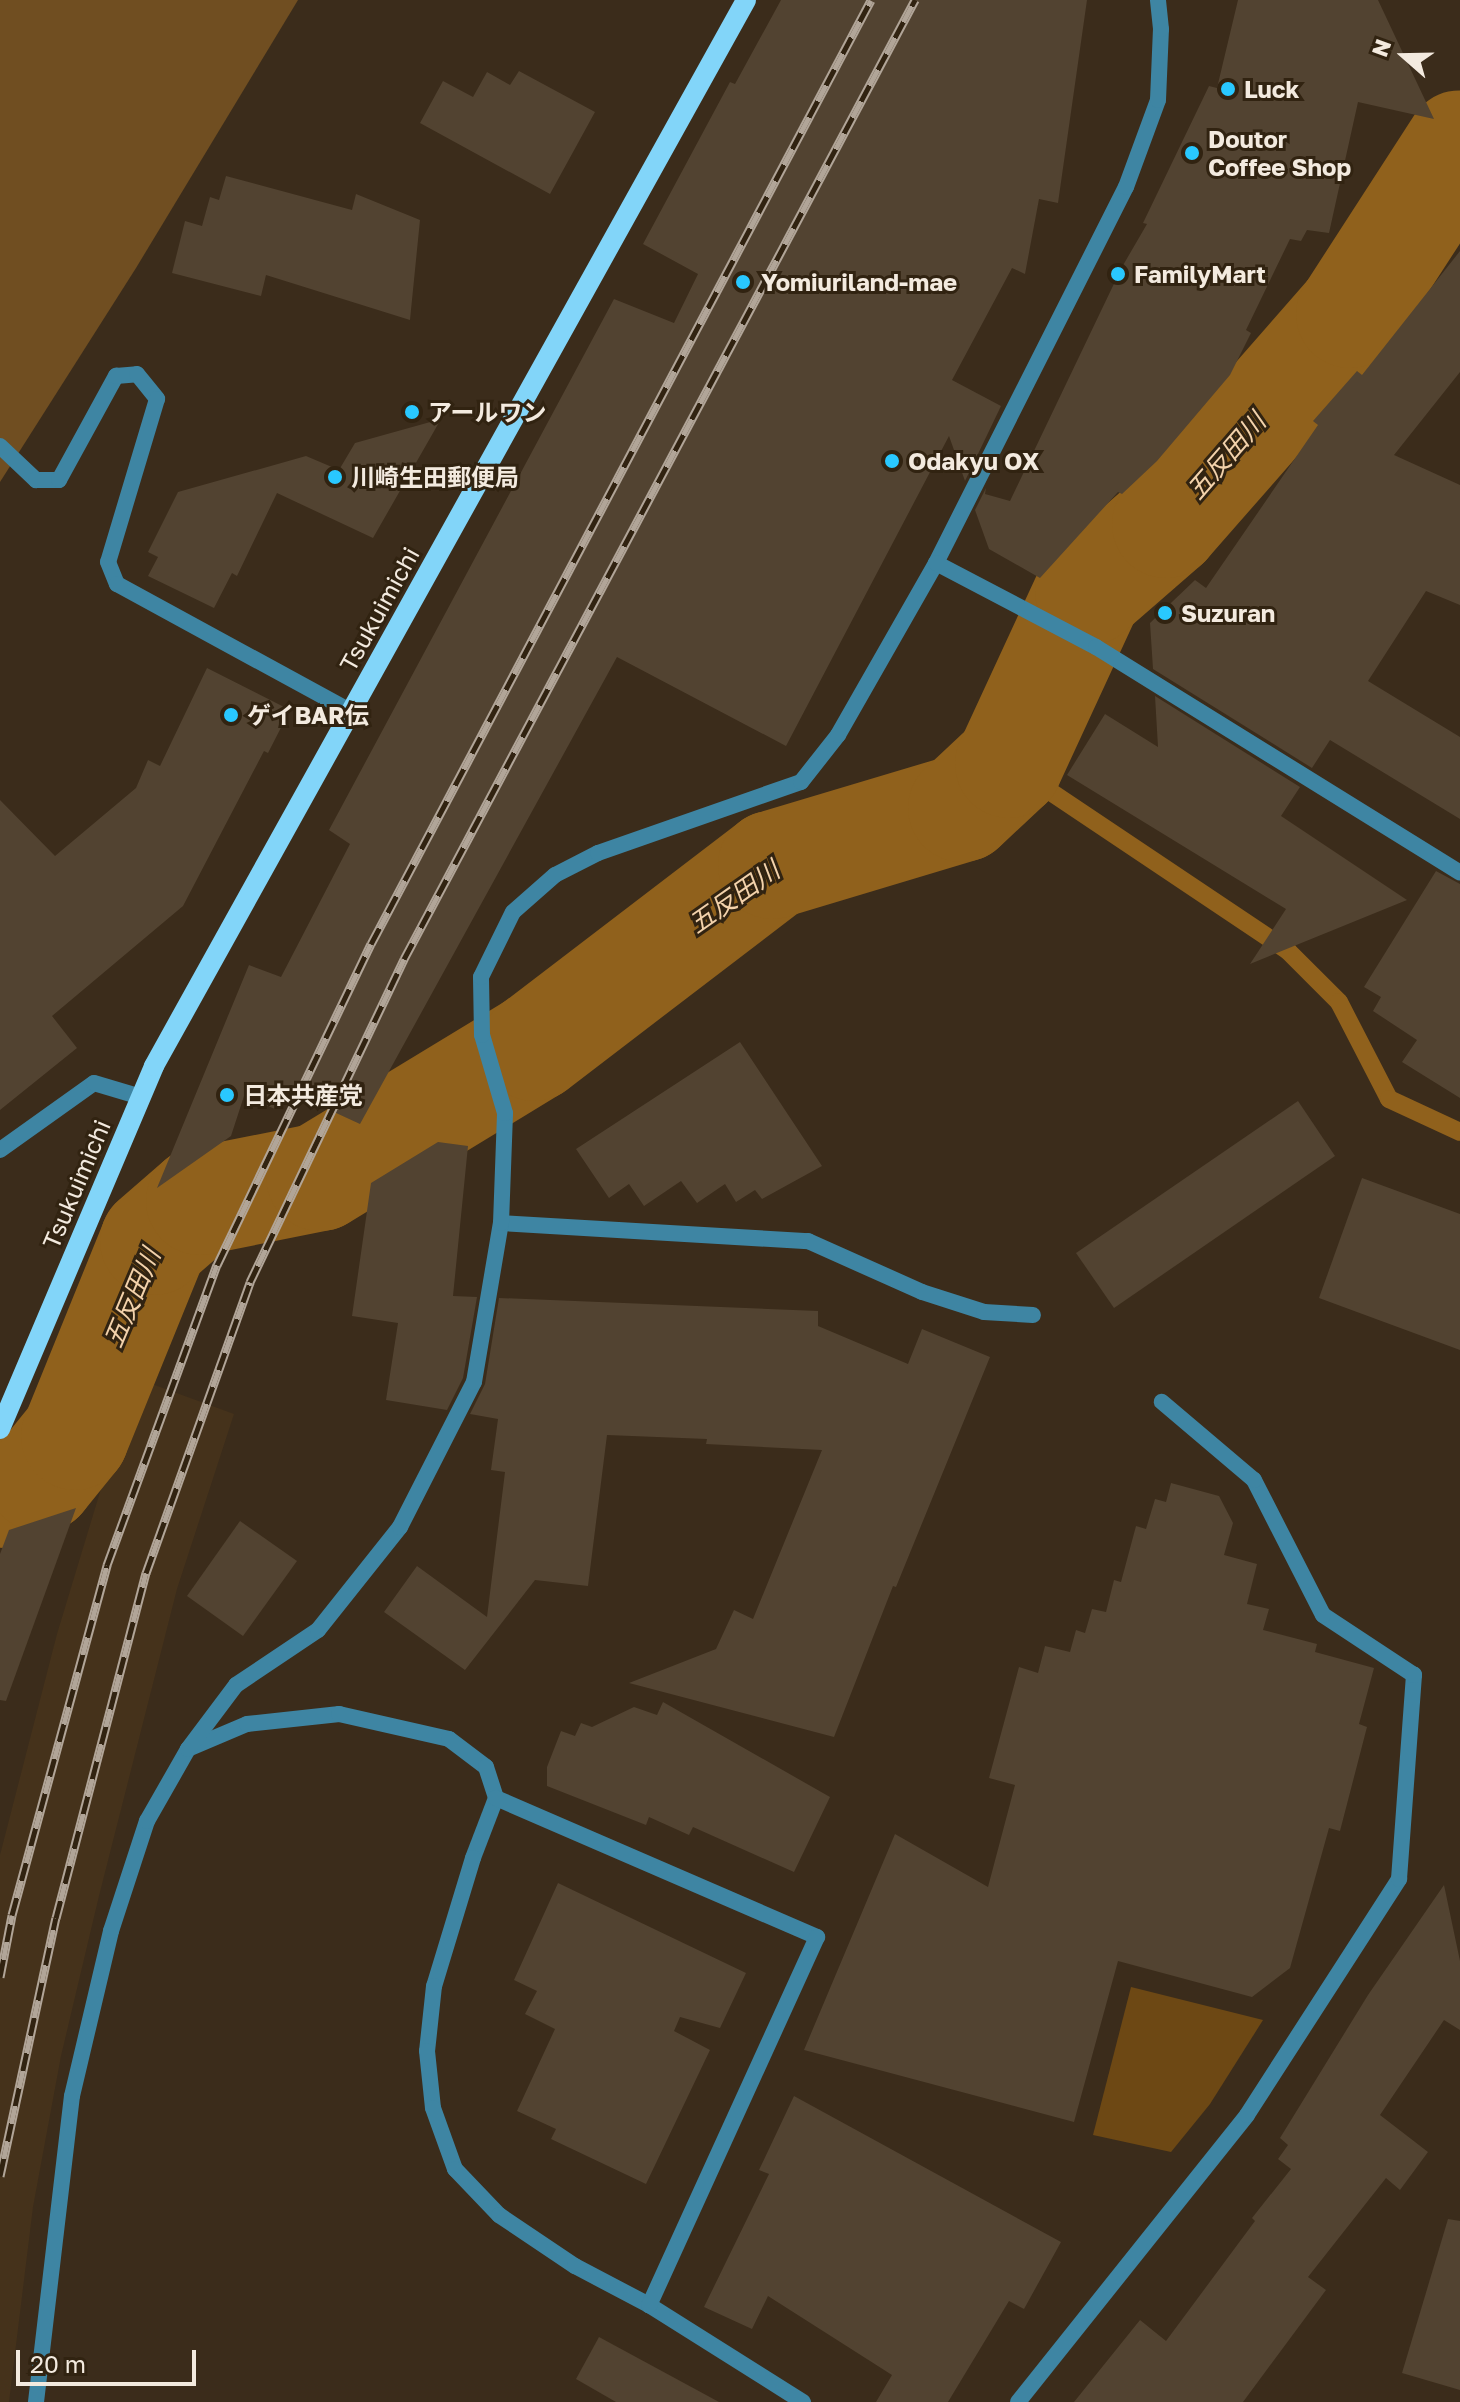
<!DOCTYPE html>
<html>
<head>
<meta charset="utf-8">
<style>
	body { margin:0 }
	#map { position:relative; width:1460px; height:2402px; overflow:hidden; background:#3b2c1b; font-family:"Golos Text","Noto Sans JP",sans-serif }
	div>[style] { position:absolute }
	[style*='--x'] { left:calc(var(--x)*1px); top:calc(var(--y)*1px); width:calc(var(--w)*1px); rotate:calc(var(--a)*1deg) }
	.built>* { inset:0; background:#45321b }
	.green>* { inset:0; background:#6d4814 }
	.forest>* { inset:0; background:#704e21 }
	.stream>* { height:18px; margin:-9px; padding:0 9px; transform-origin:9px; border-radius:9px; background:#90611c }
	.river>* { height:108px; margin:-54px; padding:0 54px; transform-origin:54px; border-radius:54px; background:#90611c }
	.building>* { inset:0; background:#524331 }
	.minor>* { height:16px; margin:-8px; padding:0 8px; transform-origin:8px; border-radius:8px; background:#3e85a3 }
	.tertiary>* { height:16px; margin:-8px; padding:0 8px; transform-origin:8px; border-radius:8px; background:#3e85a3 }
	.primary>* { height:20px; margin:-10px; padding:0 10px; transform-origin:10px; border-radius:10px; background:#82d5f9 }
	.rail>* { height:9px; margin-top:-4.5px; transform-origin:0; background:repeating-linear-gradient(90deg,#312311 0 18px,#b1a598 0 36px); box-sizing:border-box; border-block:2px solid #b1a598 }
	.dots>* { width:22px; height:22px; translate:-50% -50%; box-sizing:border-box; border:4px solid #312311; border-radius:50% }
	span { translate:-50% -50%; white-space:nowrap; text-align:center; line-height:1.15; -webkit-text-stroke:6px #312311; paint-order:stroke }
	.poi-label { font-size:24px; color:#f3eadf; font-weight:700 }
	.left { translate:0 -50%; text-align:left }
	.street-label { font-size:24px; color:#f3eadf }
	.water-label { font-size:26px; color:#f3d2ab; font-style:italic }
	.north { position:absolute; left:1364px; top:16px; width:80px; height:80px; -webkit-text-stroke:6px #312311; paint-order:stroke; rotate:290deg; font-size:22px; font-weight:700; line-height:32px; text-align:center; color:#f3eadf }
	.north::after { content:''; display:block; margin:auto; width:28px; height:36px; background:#f3eadf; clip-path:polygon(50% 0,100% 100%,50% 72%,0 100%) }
	.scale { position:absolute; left:16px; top:2350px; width:180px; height:36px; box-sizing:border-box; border:4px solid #f3eadf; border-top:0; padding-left:10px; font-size:24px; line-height:28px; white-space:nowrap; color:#f3eadf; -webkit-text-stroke:6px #312311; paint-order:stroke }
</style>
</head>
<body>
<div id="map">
	<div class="built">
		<div style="clip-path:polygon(141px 1380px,234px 1414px,177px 1589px,99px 1896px,61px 2056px,33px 2207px,9px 2402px,0 2402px,0 1855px,57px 1634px,100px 1492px)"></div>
	</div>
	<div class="green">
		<div style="clip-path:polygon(1131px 1987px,1263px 2020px,1210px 2104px,1171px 2152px,1093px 2135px)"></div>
	</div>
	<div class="forest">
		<div style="clip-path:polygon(0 0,298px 0,136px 268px,0 482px)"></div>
	</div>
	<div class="stream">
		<div style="--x:1009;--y:764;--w:336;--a:33.8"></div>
		<div style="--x:1288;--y:951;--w:72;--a:45"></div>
		<div style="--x:1339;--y:1002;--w:109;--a:62.7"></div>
		<div style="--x:1389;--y:1099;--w:78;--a:24.9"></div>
	</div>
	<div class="river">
		<div style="--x:0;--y:1493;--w:8;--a:7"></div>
		<div style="--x:8;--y:1494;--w:37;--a:-26"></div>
		<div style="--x:41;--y:1478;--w:54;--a:-51"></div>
		<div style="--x:75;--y:1436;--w:210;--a:-67.9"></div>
		<div style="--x:154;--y:1241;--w:61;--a:-41"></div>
		<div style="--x:200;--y:1201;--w:122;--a:-11.3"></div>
		<div style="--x:320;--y:1177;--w:250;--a:-31.3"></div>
		<div style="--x:534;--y:1047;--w:300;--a:-37.4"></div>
		<div style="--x:772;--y:865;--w:198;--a:-16.7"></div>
		<div style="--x:962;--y:808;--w:64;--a:-43.1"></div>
		<div style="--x:1009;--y:764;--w:191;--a:-65.2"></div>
		<div style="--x:1089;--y:591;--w:102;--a:-41"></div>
		<div style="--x:1166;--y:524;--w:279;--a:-48.8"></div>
		<div style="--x:1350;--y:314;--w:202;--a:-57.1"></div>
	</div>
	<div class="building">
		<div style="clip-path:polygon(781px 0,1087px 0,1058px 203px,1039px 199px,1025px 274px,1012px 268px,952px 380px,1001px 406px,965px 481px,949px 436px,786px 746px,617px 657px,360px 1124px,284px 1089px,275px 1109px,244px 1096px,231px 1136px,157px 1188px,249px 965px,281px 977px,350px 844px,329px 830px,614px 299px,674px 323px,698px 274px,643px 244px,730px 82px,735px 84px)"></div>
		<div style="clip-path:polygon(1238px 0,1378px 0,1434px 119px,1358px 102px,1329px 233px,1307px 230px,1301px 241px,1290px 239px,1246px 330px,1251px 333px,1230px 375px,1157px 461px,1122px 494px,1118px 492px,1040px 578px,989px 549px,975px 510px,986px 488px,985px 494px,1010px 501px,1122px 267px,1147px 224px,1143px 223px,1209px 86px,1217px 88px)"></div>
		<div style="clip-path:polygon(519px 71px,595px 112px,550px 194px,420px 123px,443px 81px,473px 97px,487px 72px,510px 85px)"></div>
		<div style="clip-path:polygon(226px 176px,352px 210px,356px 194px,420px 220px,410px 320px,266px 275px,261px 296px,172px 273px,185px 221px,202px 226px,210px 197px,219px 200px)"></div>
		<div style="clip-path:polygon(1460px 251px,1460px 372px,1394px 455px,1460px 485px,1460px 605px,1426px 591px,1368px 681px,1460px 737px,1460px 819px,1330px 740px,1312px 768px,1153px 669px,1150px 623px,1195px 580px,1206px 588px,1318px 425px,1313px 421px,1357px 371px,1362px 375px)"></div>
		<div style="clip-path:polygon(441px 419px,373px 538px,277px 493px,237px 576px,232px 573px,214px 608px,148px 576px,158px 557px,148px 552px,178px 492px,306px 456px,339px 470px,355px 443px)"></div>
		<div style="clip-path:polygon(207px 668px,290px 710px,268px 753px,264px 751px,183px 906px,52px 1016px,77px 1048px,0 1110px,0 800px,55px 856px,136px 788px,148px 760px,160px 766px)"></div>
		<div style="clip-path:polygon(1155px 696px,1300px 787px,1281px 816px,1407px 900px,1250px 964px,1286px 909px,1067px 775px,1105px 714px,1158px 747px)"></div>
		<div style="clip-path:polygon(1436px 871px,1460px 884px,1460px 1098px,1402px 1062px,1417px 1040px,1373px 1011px,1381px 997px,1364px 987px)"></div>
		<div style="clip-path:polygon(740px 1042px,822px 1166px,762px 1199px,755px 1190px,736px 1202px,725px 1184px,697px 1203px,681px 1181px,644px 1206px,629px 1184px,609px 1198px,576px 1149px)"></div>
		<div style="clip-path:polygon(1298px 1101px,1335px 1156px,1114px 1308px,1076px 1253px)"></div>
		<div style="clip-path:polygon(438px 1142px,468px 1146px,453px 1296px,477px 1297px,463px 1378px,447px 1410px,386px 1400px,398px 1323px,352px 1316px,371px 1183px)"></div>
		<div style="clip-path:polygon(1362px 1178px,1460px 1214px,1460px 1350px,1319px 1298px)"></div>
		<div style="clip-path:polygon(499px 1298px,818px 1311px,818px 1326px,908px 1364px,922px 1329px,990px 1357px,896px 1587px,893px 1586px,834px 1737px,629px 1683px,716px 1649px,734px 1610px,753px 1619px,822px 1450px,706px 1444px,707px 1439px,607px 1435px,588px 1586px,535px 1580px,465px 1670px,384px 1612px,417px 1566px,487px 1617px,505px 1472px,491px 1470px,498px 1419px,470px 1414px,485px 1384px)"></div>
		<div style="clip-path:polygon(1171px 1483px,1219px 1496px,1233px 1523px,1224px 1555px,1257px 1564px,1247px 1604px,1269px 1609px,1263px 1630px,1317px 1644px,1315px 1652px,1374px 1668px,1359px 1724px,1367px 1727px,1340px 1831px,1329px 1828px,1290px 1968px,1252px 1997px,1118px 1961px,1074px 2122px,804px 2050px,895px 1834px,988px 1887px,1015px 1785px,989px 1778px,1019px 1667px,1038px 1673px,1045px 1646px,1070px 1652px,1076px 1630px,1085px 1633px,1092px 1609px,1106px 1612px,1114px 1580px,1121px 1582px,1136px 1526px,1146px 1529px,1155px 1499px,1166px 1502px)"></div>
		<div style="clip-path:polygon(76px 1508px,6px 1701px,0 1700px,0 1554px,9px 1530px)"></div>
		<div style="clip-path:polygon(240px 1521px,297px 1561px,243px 1636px,187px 1596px)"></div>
		<div style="clip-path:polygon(663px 1702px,830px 1797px,794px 1872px,693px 1827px,689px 1835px,649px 1817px,646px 1825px,547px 1786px,547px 1767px,561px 1731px,575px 1736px,581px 1723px,592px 1727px,634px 1707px,657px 1715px)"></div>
		<div style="clip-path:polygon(558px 1883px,746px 1973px,720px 2028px,680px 2017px,674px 2031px,710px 2050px,646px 2184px,551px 2139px,556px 2129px,517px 2111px,555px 2029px,525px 2014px,537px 1991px,514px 1980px)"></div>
		<div style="clip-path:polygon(1444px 1885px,1460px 1961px,1460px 2030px,1444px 2020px,1380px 2115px,1428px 2152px,1400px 2190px,1386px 2178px,1308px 2277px,1326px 2290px,1243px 2402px,1074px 2402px,1140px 2320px,1166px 2341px,1255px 2221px,1252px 2218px,1291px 2169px,1278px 2159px,1288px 2145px,1280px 2138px,1368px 1995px)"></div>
		<div style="clip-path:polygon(794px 2096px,1061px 2242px,1024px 2309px,1009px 2301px,948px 2402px,876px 2402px,892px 2375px,768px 2296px,752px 2329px,704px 2307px,769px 2174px,759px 2170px)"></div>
		<div style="clip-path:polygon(1448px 2219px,1460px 2221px,1460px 2390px,1402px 2373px)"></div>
		<div style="clip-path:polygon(599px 2337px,719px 2402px,616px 2402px,576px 2379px)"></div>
	</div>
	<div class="minor">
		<div style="--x:0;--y:446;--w:50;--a:43.4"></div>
		<div style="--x:36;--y:480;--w:23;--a:0"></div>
		<div style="--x:59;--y:480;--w:119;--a:-61.3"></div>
		<div style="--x:116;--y:376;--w:21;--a:-5"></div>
		<div style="--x:137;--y:374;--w:32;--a:51"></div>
		<div style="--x:157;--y:399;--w:170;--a:106.7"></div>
		<div style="--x:108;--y:562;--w:24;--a:68"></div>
		<div style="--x:117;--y:584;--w:268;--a:28.6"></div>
		<div style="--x:0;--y:1150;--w:115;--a:-35.5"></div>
		<div style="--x:94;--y:1083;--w:49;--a:16.6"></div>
		<div style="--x:501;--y:1223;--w:308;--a:3.4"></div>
		<div style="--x:808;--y:1241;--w:125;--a:24.1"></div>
		<div style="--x:922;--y:1292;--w:65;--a:17.9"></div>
		<div style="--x:984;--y:1312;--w:49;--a:3.5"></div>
		<div style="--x:188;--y:1749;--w:64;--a:-23"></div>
		<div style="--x:247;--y:1724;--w:93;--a:-6.2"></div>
		<div style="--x:339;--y:1714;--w:113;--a:12.8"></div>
		<div style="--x:449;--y:1739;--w:46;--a:37.1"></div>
		<div style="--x:486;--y:1767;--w:33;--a:72"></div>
		<div style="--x:496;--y:1798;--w:64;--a:111"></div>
		<div style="--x:473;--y:1858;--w:134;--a:106.9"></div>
		<div style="--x:434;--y:1986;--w:65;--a:96.1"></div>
		<div style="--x:427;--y:2051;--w:57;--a:84"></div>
		<div style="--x:433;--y:2108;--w:65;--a:70.2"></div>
		<div style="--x:455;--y:2169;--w:64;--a:46.3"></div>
		<div style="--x:499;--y:2215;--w:92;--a:33.9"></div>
		<div style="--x:575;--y:2266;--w:84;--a:27.8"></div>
		<div style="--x:649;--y:2305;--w:182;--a:32.2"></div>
		<div style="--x:496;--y:1798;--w:350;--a:23.4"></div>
		<div style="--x:817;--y:1937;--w:405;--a:114.5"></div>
		<div style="--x:36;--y:2402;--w:308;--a:-83.3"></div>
		<div style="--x:72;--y:2096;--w:170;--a:-76.7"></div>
		<div style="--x:111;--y:1931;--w:116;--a:-71.9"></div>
		<div style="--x:147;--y:1821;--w:83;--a:-60.3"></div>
		<div style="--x:188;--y:1749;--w:80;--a:-53.1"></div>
		<div style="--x:236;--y:1685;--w:99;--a:-33.9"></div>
		<div style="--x:318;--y:1630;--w:132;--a:-51.5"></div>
		<div style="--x:400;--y:1527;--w:163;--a:-63"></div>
		<div style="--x:474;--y:1382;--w:161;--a:-80.4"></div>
		<div style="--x:501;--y:1223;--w:110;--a:-87.9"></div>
		<div style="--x:505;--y:1113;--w:81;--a:-106.4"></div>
		<div style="--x:482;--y:1035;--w:58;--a:-91"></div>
		<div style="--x:481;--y:977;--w:72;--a:-63.8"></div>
		<div style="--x:513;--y:912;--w:56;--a:-41.4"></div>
		<div style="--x:555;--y:875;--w:48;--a:-27.1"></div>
		<div style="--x:598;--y:853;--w:215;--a:-19.3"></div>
		<div style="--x:801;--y:782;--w:60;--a:-51.8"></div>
		<div style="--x:838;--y:735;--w:198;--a:-60.3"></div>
		<div style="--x:936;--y:563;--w:421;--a:-63.2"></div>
		<div style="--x:1126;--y:187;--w:93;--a:-69.8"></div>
		<div style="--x:1158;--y:100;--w:71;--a:-87.6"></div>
		<div style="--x:1161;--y:29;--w:29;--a:-96"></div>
		<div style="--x:1018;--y:2402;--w:367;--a:-51.4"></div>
		<div style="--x:1247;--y:2115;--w:281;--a:-57.2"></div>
		<div style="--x:1399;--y:1879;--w:205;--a:-85.8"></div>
		<div style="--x:1414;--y:1675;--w:109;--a:-146.6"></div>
		<div style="--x:1323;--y:1615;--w:152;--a:-117.1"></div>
		<div style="--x:1254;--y:1480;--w:121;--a:-139.7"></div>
	</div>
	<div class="tertiary">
		<div style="--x:936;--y:563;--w:181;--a:27.7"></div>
		<div style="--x:1096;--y:647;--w:428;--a:31.8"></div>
	</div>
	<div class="primary">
		<div style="--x:0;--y:1429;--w:394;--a:-67"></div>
		<div style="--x:154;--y:1066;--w:1219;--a:-60.95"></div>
	</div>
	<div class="rail">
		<div style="--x:0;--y:1977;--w:63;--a:-79"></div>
		<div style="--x:12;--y:1915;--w:363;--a:-74.8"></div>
		<div style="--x:107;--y:1565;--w:320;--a:-69.9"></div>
		<div style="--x:217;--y:1265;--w:356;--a:-64.4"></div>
		<div style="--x:371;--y:944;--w:1068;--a:-62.09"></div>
		<div style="--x:0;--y:2176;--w:264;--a:-77.8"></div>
		<div style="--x:56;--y:1918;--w:357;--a:-75.4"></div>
		<div style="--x:146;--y:1573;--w:309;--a:-70.3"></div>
		<div style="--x:250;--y:1282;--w:358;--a:-64.5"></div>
		<div style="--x:404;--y:959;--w:1087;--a:-61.95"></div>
	</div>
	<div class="dots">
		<div style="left:1228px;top:89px;background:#29c8ff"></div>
		<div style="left:1192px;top:153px;background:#29c8ff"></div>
		<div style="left:1118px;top:274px;background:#29c8ff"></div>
		<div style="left:743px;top:282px;background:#29c8ff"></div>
		<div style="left:412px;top:412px;background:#29c8ff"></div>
		<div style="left:892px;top:461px;background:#29c8ff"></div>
		<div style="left:335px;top:477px;background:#29c8ff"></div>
		<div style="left:1165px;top:613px;background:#29c8ff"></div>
		<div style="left:231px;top:715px;background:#29c8ff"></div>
		<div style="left:227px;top:1095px;background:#29c8ff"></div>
	</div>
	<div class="poi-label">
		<span class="left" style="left:1244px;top:89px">Luck</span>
		<span class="left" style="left:1208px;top:153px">Doutor<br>Coffee Shop</span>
		<span class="left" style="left:1134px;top:274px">FamilyMart</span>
		<span class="left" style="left:761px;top:282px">Yomiuriland-mae</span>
		<span class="left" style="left:428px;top:412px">アールワン</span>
		<span class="left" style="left:908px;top:461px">Odakyu OX</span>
		<span class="left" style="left:351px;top:477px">川崎生田郵便局</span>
		<span class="left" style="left:1181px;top:613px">Suzuran</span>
		<span class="left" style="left:247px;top:715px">ゲイBAR伝</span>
		<span class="left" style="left:243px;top:1095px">日本共産党</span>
	</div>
	<div class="street-label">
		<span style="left:379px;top:609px;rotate:-61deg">Tsukuimichi</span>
		<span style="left:76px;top:1184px;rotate:-67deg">Tsukuimichi</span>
	</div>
	<div class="water-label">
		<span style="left:1226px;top:456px;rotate:-49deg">五反田川</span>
		<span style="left:734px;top:897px;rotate:-35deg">五反田川</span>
		<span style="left:132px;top:1298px;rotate:-67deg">五反田川</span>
	</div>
	<div class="north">N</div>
	<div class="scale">20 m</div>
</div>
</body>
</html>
